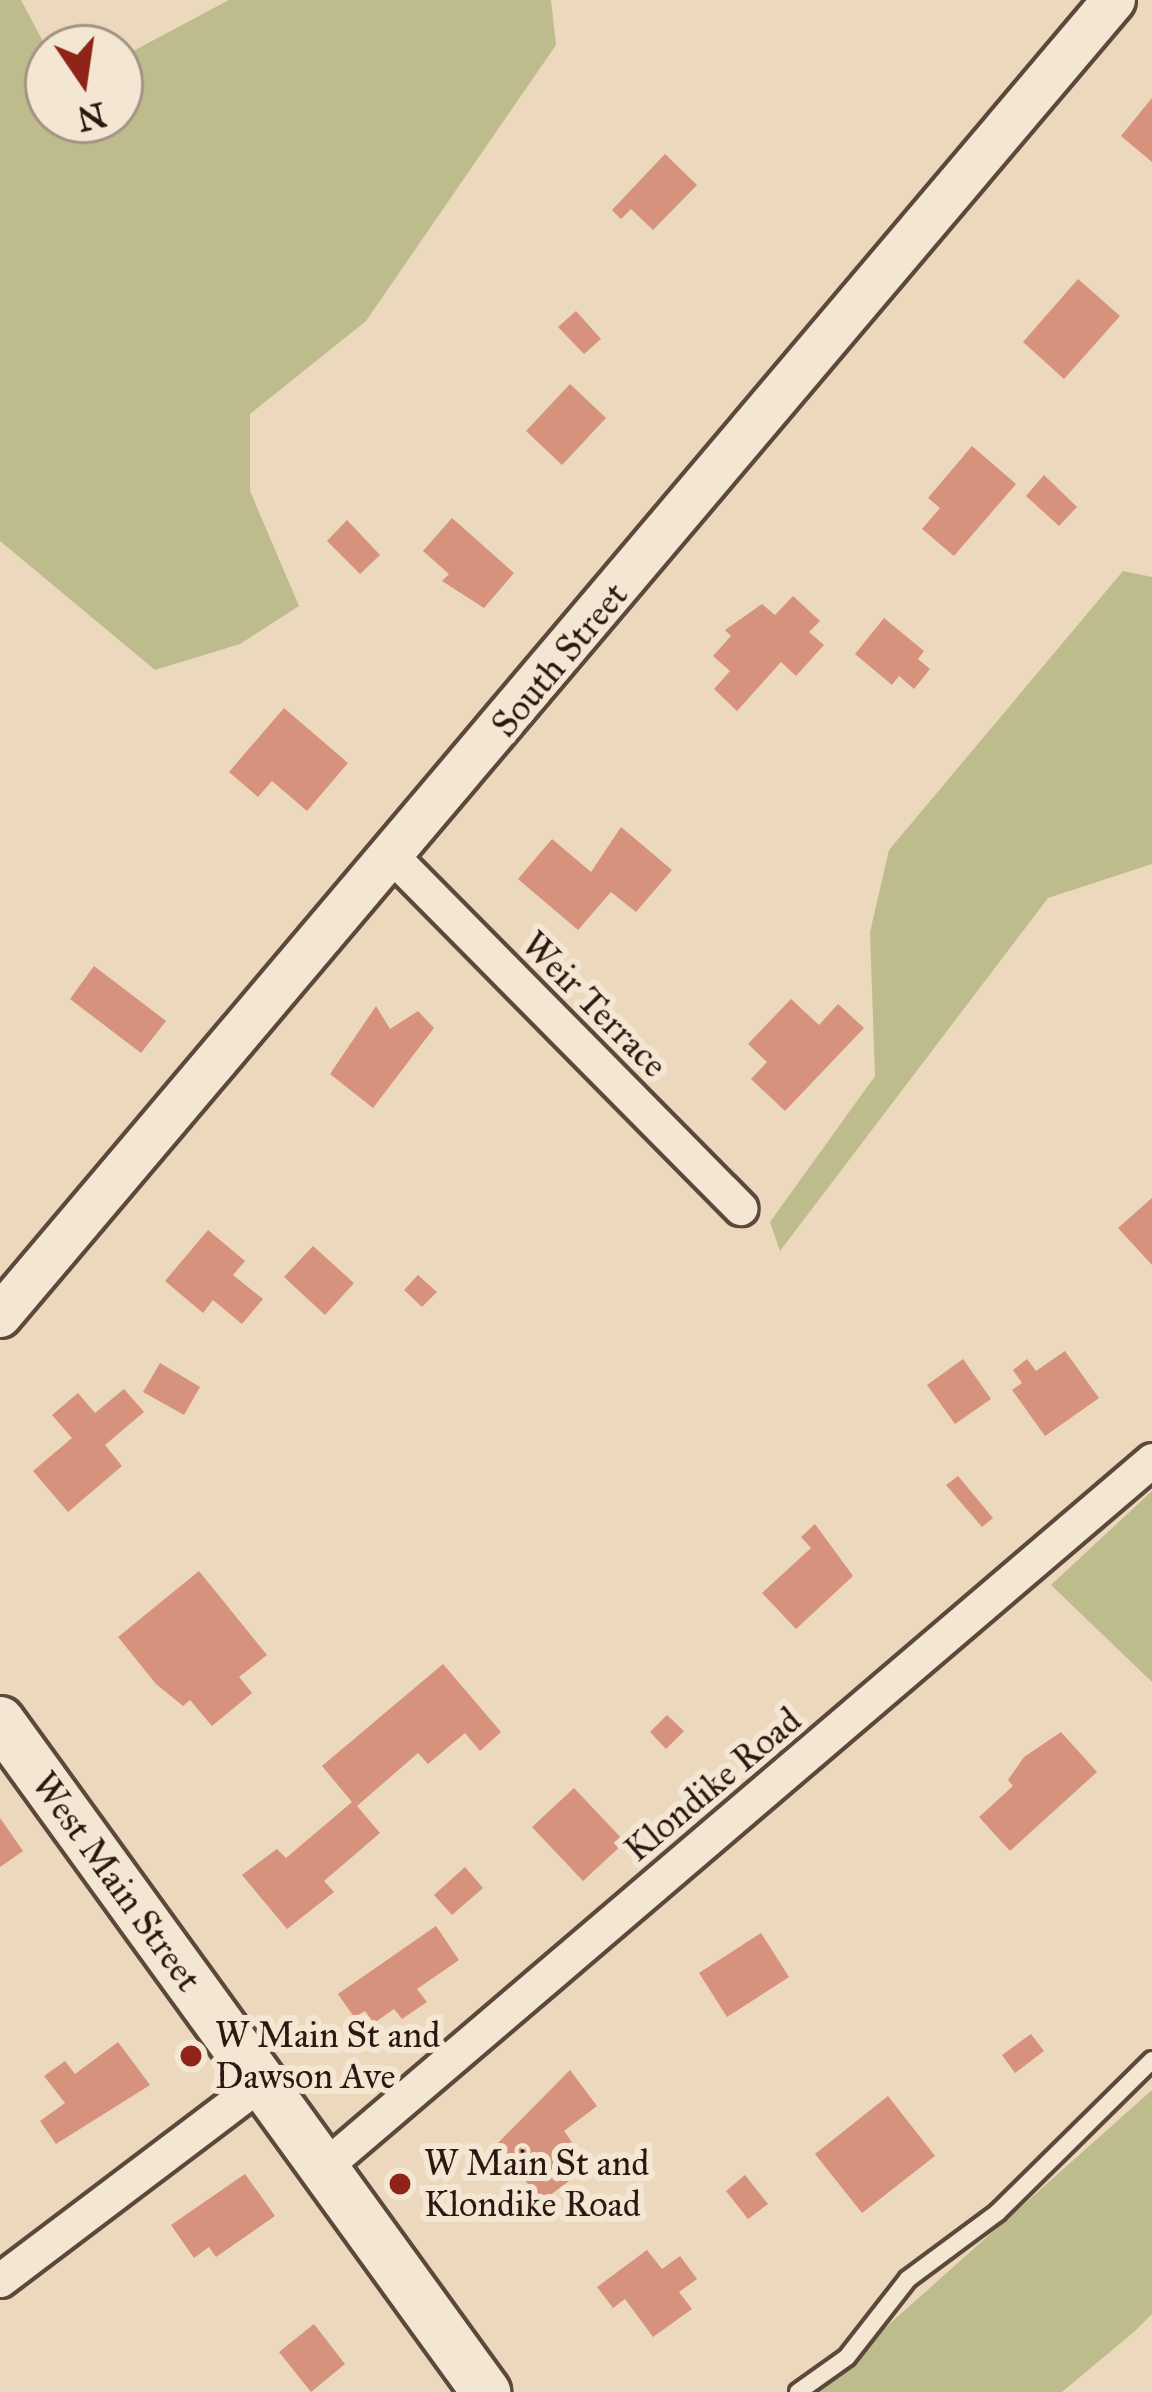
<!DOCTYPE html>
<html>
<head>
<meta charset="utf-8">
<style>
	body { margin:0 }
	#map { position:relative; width:1152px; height:2392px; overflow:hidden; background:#ecd8bc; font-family:"IM FELL Great Primer",serif }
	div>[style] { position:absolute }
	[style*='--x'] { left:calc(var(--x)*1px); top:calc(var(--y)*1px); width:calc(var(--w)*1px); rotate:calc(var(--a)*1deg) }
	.green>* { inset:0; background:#bebc8c }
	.building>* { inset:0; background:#d6927d }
	.roads { filter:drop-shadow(3px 0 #5d483c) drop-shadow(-3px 0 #5d483c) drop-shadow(0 3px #5d483c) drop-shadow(0 -3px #5d483c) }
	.service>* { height:16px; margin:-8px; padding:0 8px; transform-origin:8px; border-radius:8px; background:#f3e6d3 }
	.minor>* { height:33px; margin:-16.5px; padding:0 16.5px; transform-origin:16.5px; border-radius:16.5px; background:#f3e6d3 }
	.tertiary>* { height:42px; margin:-21px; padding:0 21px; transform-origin:21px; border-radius:21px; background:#f3e6d3 }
	.secondary>* { height:48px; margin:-24px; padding:0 24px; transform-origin:24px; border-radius:24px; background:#f3e6d3 }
	.dots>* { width:33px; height:33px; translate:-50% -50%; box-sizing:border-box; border:6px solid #f3e6d3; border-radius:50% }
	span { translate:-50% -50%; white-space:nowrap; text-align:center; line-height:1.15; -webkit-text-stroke:12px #f3e6d3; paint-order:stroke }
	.street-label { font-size:36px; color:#2d1811 }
	.poi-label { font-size:36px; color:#2d1811 }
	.left { translate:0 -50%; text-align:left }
	.north { position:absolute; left:24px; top:24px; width:120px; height:120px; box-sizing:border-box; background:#f3e6d3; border:3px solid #a49485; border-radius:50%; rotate:167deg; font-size:33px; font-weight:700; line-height:48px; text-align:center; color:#2d1811 }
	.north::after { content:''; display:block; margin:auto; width:42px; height:54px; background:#8f2418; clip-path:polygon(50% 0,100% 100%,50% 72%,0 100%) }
</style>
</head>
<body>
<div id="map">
	<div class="green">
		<div style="clip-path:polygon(0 0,21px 0,48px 51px,48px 120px,120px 120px,120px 58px,229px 0,551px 0,556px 45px,366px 321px,250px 414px,250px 491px,299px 606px,240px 644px,155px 670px,0 541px)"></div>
		<div style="clip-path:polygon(1123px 571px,1152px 577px,1152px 864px,1048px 898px,780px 1251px,770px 1222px,875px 1076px,870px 932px,889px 850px)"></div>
		<div style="clip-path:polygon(1152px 1491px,1152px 1682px,1051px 1585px)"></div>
		<div style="clip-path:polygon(1152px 2090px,1152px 2314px,1135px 2331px,1062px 2392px,813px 2392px)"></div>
	</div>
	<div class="building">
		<div style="clip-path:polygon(1152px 98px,1152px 162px,1121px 136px)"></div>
		<div style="clip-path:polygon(665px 154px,697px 185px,653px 230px,631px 209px,621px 219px,612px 210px)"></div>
		<div style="clip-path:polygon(1078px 279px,1120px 316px,1064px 379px,1023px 342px)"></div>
		<div style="clip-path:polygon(576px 311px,601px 339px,584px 354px,558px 327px)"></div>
		<div style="clip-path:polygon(570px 384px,606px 418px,562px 465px,526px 431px)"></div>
		<div style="clip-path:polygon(972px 446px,1016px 484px,954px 556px,922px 529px,940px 508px,928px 498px)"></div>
		<div style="clip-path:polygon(1044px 475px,1077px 507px,1059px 526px,1026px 496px)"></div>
		<div style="clip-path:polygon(452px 518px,514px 573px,484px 608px,442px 581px,449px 574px,423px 551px)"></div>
		<div style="clip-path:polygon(347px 520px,380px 555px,360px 574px,327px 541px)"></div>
		<div style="clip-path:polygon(793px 596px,820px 621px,809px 632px,824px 645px,796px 676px,781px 662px,737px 711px,714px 689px,730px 671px,713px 656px,731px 636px,725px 630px,762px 604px,775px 615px)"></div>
		<div style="clip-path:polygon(884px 618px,924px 651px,918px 659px,930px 669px,914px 689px,899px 676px,892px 685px,855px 654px)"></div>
		<div style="clip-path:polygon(284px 708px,348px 763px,307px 811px,272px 781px,258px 797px,229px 772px)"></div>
		<div style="clip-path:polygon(621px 827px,672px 870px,636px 912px,611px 892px,578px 930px,518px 879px,552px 839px,591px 872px)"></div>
		<div style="clip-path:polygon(94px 966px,166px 1021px,141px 1053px,70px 999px)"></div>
		<div style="clip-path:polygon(791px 999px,819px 1025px,838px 1004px,864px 1028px,785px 1111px,751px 1079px,767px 1062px,748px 1044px)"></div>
		<div style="clip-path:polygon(376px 1006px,390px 1029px,418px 1011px,434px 1028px,373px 1108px,330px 1074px)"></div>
		<div style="clip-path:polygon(1152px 1198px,1152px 1265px,1118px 1228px)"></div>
		<div style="clip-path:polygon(208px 1230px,245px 1261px,233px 1275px,263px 1299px,242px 1324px,213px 1300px,203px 1313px,165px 1281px)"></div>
		<div style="clip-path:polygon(313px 1246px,354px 1283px,325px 1315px,284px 1277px)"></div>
		<div style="clip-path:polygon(418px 1275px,437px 1292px,422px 1307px,404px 1290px)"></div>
		<div style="clip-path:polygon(1065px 1351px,1099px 1398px,1045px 1436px,1012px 1390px,1022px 1383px,1013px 1370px,1027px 1359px,1036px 1371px)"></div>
		<div style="clip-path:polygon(963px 1359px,991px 1399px,955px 1424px,927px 1385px)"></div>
		<div style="clip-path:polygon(160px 1363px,200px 1387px,184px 1415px,143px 1392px)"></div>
		<div style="clip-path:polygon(124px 1389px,144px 1412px,105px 1445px,122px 1466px,68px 1512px,33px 1471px,72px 1438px,52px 1415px,78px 1393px,95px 1413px)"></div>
		<div style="clip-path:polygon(958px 1476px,993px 1518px,982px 1527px,946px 1485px)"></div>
		<div style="clip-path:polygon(815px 1524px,853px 1576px,796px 1629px,762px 1593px,811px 1548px,801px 1537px)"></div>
		<div style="clip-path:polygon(199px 1571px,267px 1655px,239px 1677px,252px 1693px,212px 1726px,190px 1700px,183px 1706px,156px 1684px,118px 1637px)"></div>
		<div style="clip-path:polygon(443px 1664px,501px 1732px,480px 1751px,465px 1733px,428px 1764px,418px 1753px,357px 1806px,380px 1833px,324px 1881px,334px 1892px,287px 1929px,242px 1875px,277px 1849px,286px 1858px,352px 1802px,322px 1766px)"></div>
		<div style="clip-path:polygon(667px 1715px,684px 1731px,666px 1749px,650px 1732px)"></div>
		<div style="clip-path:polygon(1061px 1732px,1097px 1772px,1010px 1851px,979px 1817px,1013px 1786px,1008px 1780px,1024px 1757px)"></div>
		<div style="clip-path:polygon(574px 1788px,625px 1842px,583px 1881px,532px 1827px)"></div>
		<div style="clip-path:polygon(0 1818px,23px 1851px,0 1867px)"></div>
		<div style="clip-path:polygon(465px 1867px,483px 1888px,452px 1915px,434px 1895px)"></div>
		<div style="clip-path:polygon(436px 1926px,459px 1960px,417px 1989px,427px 2002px,402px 2019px,394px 2009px,374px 2023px,365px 2011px,354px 2017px,338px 1994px)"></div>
		<div style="clip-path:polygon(761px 1933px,789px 1977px,727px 2017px,699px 1973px)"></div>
		<div style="clip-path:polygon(1031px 2034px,1044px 2051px,1015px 2073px,1002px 2055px)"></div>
		<div style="clip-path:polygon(118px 2042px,150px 2085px,56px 2144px,40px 2121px,65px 2103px,44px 2076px,65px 2061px,75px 2074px)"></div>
		<div style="clip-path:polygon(570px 2070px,597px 2106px,564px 2131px,589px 2166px,541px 2202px,498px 2143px)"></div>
		<div style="clip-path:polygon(888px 2096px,935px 2156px,862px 2213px,815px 2154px)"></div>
		<div style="clip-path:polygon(245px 2174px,275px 2216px,216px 2257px,209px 2247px,194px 2258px,171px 2225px)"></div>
		<div style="clip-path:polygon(745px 2175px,768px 2204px,748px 2219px,726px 2191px)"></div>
		<div style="clip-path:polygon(647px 2250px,662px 2269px,680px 2256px,697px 2279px,679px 2292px,692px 2309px,653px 2337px,625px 2299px,613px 2308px,597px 2287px)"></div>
		<div style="clip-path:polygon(314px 2324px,345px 2364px,311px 2392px,279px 2352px)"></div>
	</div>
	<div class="roads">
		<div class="service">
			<div style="--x:798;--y:2392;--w:60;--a:-35.5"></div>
			<div style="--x:847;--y:2357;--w:99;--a:-52"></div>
			<div style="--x:908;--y:2279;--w:111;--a:-36.6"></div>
			<div style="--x:997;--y:2213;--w:218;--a:-44.6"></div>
		</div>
		<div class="minor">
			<div style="--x:393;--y:857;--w:494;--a:45.3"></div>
			<div style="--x:324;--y:2167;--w:1089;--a:-40.49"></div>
			<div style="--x:0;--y:2280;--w:328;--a:-37.1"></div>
		</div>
		<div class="tertiary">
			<div style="--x:0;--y:1316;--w:1724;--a:-49.75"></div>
		</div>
		<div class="secondary">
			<div style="--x:0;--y:1721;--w:829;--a:54.08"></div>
		</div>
	</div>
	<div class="dots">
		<div style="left:191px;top:2056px;background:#8f2418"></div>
		<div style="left:400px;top:2184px;background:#8f2418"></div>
	</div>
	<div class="street-label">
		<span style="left:560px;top:660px;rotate:-50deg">South Street</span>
		<span style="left:594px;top:1005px;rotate:45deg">Weir Terrace</span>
		<span style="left:713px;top:1785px;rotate:-40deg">Klondike Road</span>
		<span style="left:116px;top:1882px;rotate:54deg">West Main Street</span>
	</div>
	<div class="poi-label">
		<span class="left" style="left:215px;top:2056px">W Main St and<br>Dawson Ave</span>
		<span class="left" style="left:424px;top:2184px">W Main St and<br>Klondike Road</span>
	</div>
	<div class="north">N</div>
</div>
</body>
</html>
